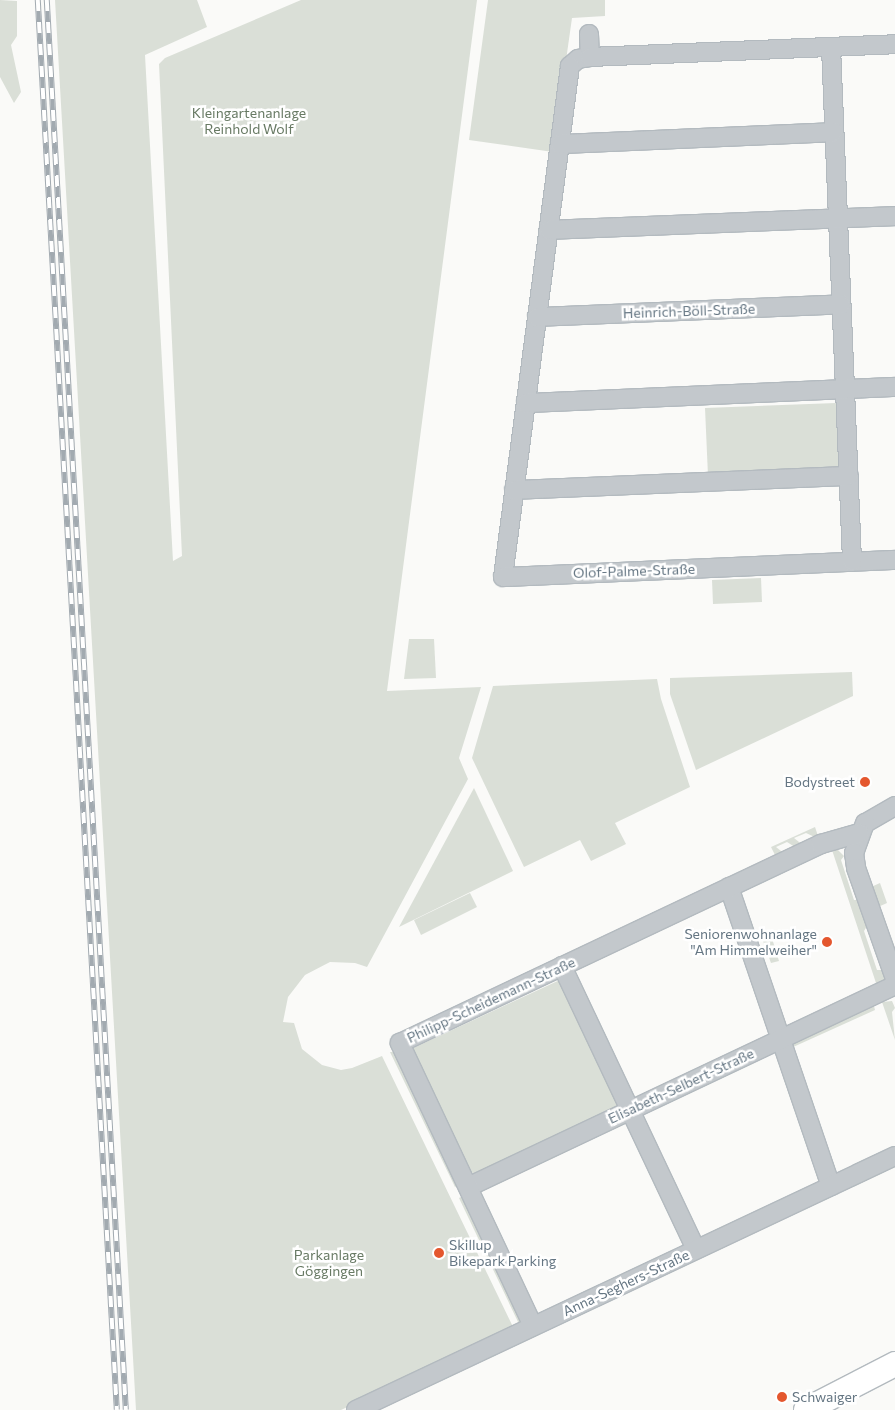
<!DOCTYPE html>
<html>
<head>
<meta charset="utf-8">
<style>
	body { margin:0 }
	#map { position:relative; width:895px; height:1410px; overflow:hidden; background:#fafaf8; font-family:Commissioner,sans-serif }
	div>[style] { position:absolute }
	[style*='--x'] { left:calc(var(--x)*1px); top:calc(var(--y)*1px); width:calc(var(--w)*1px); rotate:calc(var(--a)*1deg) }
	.green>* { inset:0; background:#dadfd7 }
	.roads { filter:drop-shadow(1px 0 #b3babf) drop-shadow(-1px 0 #b3babf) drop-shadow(0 1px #b3babf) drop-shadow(0 -1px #b3babf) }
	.street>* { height:18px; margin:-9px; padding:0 9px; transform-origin:9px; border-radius:9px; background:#c3c8cc }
	.secondary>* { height:24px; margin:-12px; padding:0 12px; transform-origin:12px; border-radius:12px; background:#fff }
	.rail>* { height:5.5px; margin-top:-2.75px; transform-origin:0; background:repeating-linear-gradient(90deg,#fff 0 11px,#a2aab0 0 22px); box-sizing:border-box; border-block:1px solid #a2aab0 }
	.dots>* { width:14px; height:14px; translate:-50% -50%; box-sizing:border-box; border:2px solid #fff; border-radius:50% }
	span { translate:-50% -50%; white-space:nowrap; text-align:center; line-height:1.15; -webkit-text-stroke:5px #fff; paint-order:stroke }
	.park-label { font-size:14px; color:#687a64 }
	.street-label { font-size:14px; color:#657683 }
	.poi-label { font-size:14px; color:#657683 }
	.right { translate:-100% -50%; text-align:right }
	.left { translate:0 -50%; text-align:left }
</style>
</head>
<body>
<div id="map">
	<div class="green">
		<div style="clip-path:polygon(0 0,17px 1px,17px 36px,11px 45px,21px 92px,14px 103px,0 77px)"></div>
		<div style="clip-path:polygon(55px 0,197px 0,207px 27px,145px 55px,173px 561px,182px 556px,159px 64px,165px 58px,301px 0,477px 0,387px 691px,481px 687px,459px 758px,468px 779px,367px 967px,355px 963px,330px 962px,305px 975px,288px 997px,283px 1022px,294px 1023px,302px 1049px,322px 1065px,341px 1070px,352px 1068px,382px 1056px,514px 1329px,341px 1410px,136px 1410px)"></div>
		<div style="clip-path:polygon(488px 0,605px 0,605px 16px,572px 18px,553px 152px,469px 140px)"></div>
		<div style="clip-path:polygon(836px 403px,840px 409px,842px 458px,838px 467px,829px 471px,708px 476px,705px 408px)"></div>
		<div style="clip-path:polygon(761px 578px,762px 602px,713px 604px,712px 580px)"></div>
		<div style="clip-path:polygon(409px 639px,434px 639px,436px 678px,404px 679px)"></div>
		<div style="clip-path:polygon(852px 672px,853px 696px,696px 770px,670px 694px,670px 678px)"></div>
		<div style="clip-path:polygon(657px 679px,661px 699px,690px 787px,615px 823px,626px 844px,618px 848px,591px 861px,580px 840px,524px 867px,472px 758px,493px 686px)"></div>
		<div style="clip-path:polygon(474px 788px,513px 871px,399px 927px)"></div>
		<div style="clip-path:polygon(815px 827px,819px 839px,806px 833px,794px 838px,804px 846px,798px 849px,787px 842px,776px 847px,786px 855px,777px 859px,771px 847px)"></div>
		<div style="clip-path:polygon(837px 849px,844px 856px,841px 860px,854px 900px,859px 900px,867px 926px,864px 931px,877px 970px,882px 970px,886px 981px,877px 986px,832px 850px)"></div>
		<div style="clip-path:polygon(880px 883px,887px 903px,878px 907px,871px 887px)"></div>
		<div style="clip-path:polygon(470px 893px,477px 907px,421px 935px,414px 920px)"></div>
		<div style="clip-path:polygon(771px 935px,779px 961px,771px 963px,762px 938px)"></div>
		<div style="clip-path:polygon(562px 979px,622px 1105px,482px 1173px,473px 1173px,465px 1168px,411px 1049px)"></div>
		<div style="clip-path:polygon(892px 1001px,895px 1008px,892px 1012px,895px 1040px,882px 1002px)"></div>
		<div style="clip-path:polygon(873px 1002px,875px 1010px,791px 1048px,797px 1038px)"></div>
		<div style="clip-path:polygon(390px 1052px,396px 1052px,459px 1185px,455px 1187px)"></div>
		<div style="clip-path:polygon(463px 1196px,521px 1316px,519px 1324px,459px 1198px)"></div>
	</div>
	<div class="roads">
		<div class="street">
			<div style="--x:589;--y:34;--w:23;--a:88"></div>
			<div style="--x:590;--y:57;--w:12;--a:171"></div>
			<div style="--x:578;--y:59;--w:11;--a:139"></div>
			<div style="--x:570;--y:66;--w:515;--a:97.47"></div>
			<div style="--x:503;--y:577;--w:392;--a:-2.5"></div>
			<div style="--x:831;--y:47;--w:515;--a:87.66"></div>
			<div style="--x:590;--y:57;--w:305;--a:-2.4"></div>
			<div style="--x:560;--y:144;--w:274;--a:-2.5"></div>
			<div style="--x:549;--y:230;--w:346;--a:-2.3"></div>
			<div style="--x:537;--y:317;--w:304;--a:-2.4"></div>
			<div style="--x:526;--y:403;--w:369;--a:-2.5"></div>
			<div style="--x:514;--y:490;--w:335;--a:-2.4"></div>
			<div style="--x:895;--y:806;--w:34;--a:150"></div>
			<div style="--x:865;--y:823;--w:32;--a:110"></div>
			<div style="--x:854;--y:853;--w:15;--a:82"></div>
			<div style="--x:856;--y:868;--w:118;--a:70.6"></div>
			<div style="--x:729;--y:887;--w:316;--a:71.2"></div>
			<div style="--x:562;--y:966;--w:313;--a:64.7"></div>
			<div style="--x:468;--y:1187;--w:472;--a:-25.3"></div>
			<div style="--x:533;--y:1326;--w:313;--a:-115.2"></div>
			<div style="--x:400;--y:1043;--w:466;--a:-25.3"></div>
			<div style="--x:821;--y:844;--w:40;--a:-16"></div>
			<div style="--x:356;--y:1410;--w:596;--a:-25.23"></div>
		</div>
		<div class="secondary">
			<div style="--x:806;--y:1410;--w:100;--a:-27.3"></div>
		</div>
	</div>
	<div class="rail">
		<div style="--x:38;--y:0;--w:1412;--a:86.79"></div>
		<div style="--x:47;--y:0;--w:1412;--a:86.79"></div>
	</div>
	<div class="dots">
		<div style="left:865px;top:782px;background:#e4572e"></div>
		<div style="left:827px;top:942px;background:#e4572e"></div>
		<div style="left:439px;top:1253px;background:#e4572e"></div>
		<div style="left:782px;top:1397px;background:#e4572e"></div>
	</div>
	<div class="park-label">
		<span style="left:249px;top:121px">Kleingartenanlage<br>Reinhold Wolf</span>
		<span style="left:329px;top:1263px">Parkanlage<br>Göggingen</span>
	</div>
	<div class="street-label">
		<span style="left:689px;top:311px;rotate:-2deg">Heinrich-Böll-Straße</span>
		<span style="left:634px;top:571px;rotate:-2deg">Olof-Palme-Straße</span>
		<span style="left:491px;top:1000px;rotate:-25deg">Philipp-Scheidemann-Straße</span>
		<span style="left:681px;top:1086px;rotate:-25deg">Elisabeth-Selbert-Straße</span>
		<span style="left:626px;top:1283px;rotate:-25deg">Anna-Seghers-Straße</span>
	</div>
	<div class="poi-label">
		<span class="right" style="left:855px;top:782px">Bodystreet</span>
		<span class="right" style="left:817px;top:942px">Seniorenwohnanlage<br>"Am Himmelweiher"</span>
		<span class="left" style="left:449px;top:1253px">Skillup<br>Bikepark Parking</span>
		<span class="left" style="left:792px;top:1397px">Schwaiger</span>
	</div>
</div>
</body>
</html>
